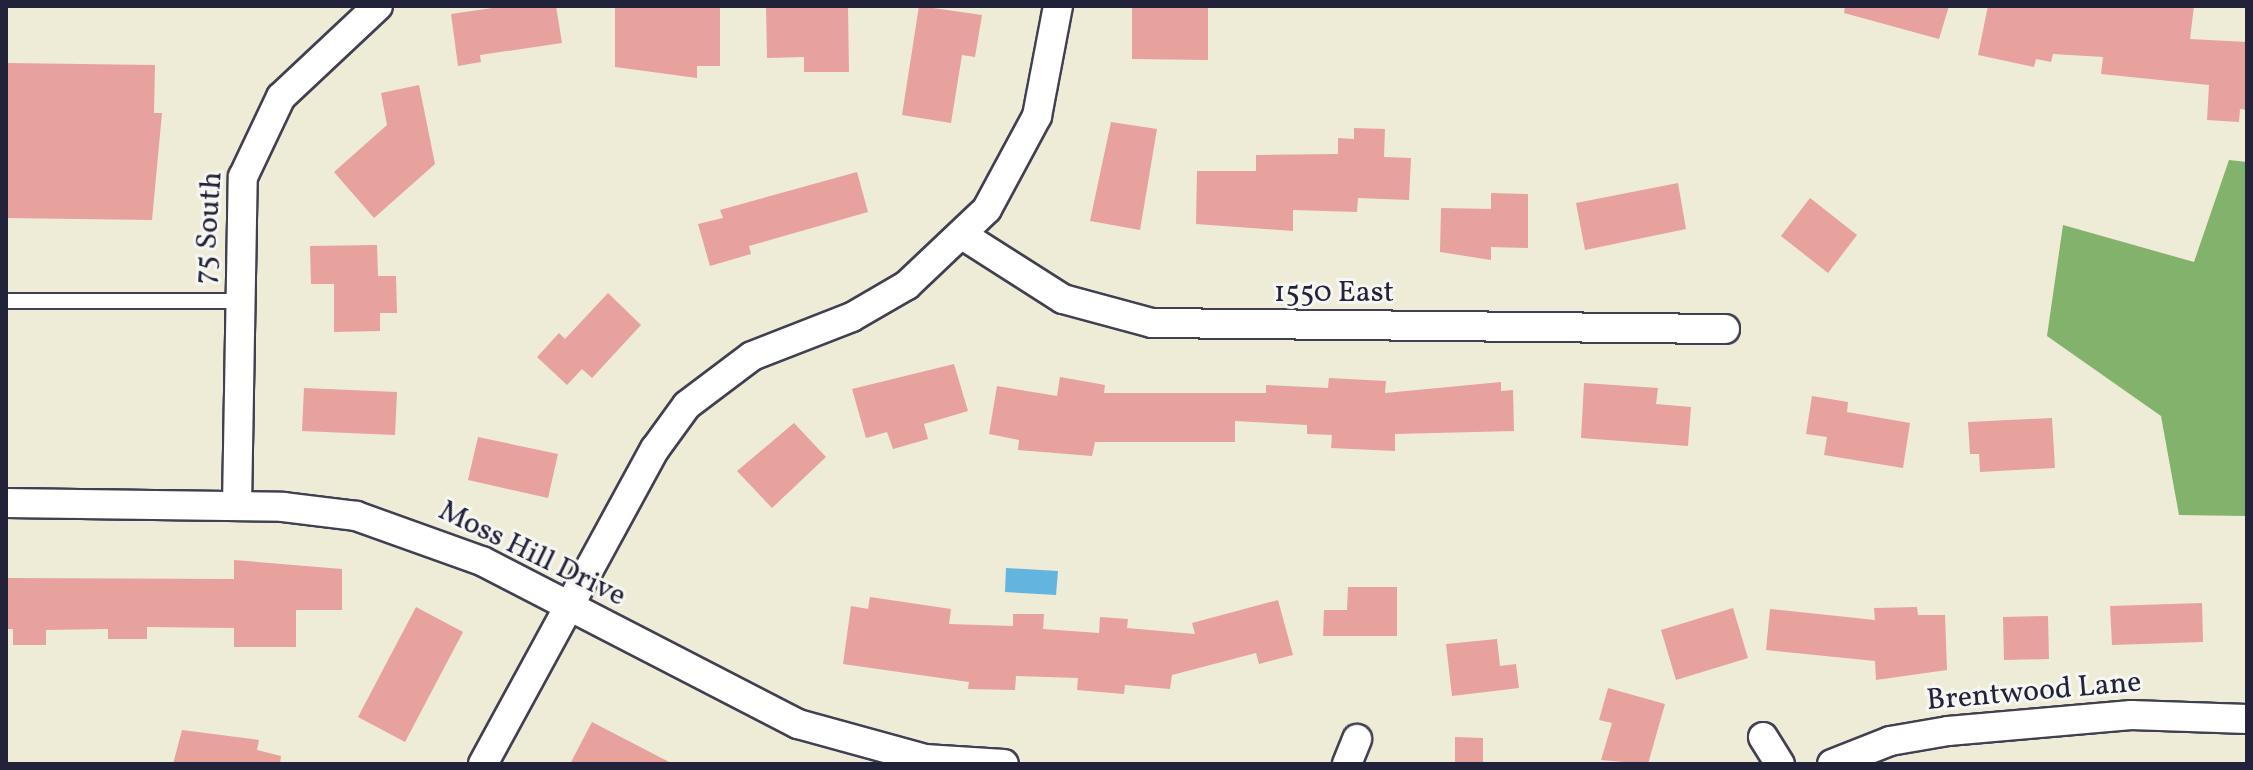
<!DOCTYPE html>
<html>
<head>
<meta charset="utf-8">
<style>
	body { margin:0 }
	#map { position:relative; width:2253px; height:770px; overflow:hidden; background:#eeebd7; font-family:Vollkorn,serif }
	div>[style] { position:absolute }
	[style*='--x'] { left:calc(var(--x)*1px); top:calc(var(--y)*1px); width:calc(var(--w)*1px); rotate:calc(var(--a)*1deg) }
	.forest>* { inset:0; background:#82b26c }
	.water>* { inset:0; background:#63b4de }
	.building>* { inset:0; background:#e7a29d }
	.roads { filter:drop-shadow(2px 0 #414052) drop-shadow(-2px 0 #414052) drop-shadow(0 2px #414052) drop-shadow(0 -2px #414052) }
	.service>* { height:14px; margin:-7px; padding:0 7px; transform-origin:7px; border-radius:7px; background:#fff }
	.minor>* { height:28px; margin:-14px; padding:0 14px; transform-origin:14px; border-radius:14px; background:#fff }
	span { translate:-50% -50%; white-space:nowrap; text-align:center; line-height:1.15; -webkit-text-stroke:6px #f6f6f2; paint-order:stroke }
	.street-label { font-size:30px; color:#22223b }
	.frame { position:absolute; inset:0; border:8px solid #22223b; pointer-events:none }
</style>
</head>
<body>
<div id="map">
	<div class="forest">
		<div style="clip-path:polygon(2229px 160px,2247px 162px,2247px 516px,2179px 515px,2161px 416px,2047px 336px,2063px 225px,2194px 262px)"></div>
	</div>
	<div class="water">
		<div style="clip-path:polygon(1006px 568px,1058px 571px,1056px 595px,1005px 592px)"></div>
	</div>
	<div class="building">
		<div style="clip-path:polygon(506px 6px,556px 6px,562px 43px,480px 55px,481px 62px,458px 66px,451px 14px)"></div>
		<div style="clip-path:polygon(615px 6px,720px 6px,720px 66px,697px 66px,697px 78px,615px 67px)"></div>
		<div style="clip-path:polygon(766px 6px,848px 6px,849px 72px,804px 72px,804px 57px,767px 58px)"></div>
		<div style="clip-path:polygon(919px 6px,982px 15px,975px 57px,962px 55px,951px 123px,902px 115px)"></div>
		<div style="clip-path:polygon(1132px 6px,1208px 6px,1208px 60px,1132px 59px)"></div>
		<div style="clip-path:polygon(1845px 6px,1949px 6px,1939px 39px,1844px 13px)"></div>
		<div style="clip-path:polygon(1988px 6px,2194px 6px,2190px 39px,2247px 42px,2247px 110px,2240px 109px,2239px 122px,2207px 120px,2209px 85px,2101px 74px,2103px 57px,2053px 54px,2051px 62px,2036px 59px,2034px 67px,1978px 55px)"></div>
		<div style="clip-path:polygon(6px 63px,155px 65px,154px 113px,162px 113px,152px 220px,6px 218px)"></div>
		<div style="clip-path:polygon(419px 85px,435px 164px,374px 218px,334px 172px,387px 125px,381px 93px)"></div>
		<div style="clip-path:polygon(1111px 122px,1157px 129px,1140px 230px,1090px 221px)"></div>
		<div style="clip-path:polygon(1354px 128px,1385px 129px,1384px 157px,1411px 158px,1409px 200px,1358px 198px,1357px 212px,1293px 210px,1293px 231px,1196px 224px,1197px 171px,1256px 171px,1256px 155px,1338px 154px,1338px 138px,1354px 139px)"></div>
		<div style="clip-path:polygon(857px 172px,868px 212px,749px 246px,751px 254px,710px 266px,698px 224px,723px 218px,720px 210px)"></div>
		<div style="clip-path:polygon(1678px 183px,1686px 229px,1585px 250px,1576px 203px)"></div>
		<div style="clip-path:polygon(1491px 193px,1528px 194px,1528px 248px,1491px 247px,1491px 260px,1440px 252px,1441px 208px,1491px 209px)"></div>
		<div style="clip-path:polygon(1810px 198px,1857px 235px,1828px 273px,1781px 236px)"></div>
		<div style="clip-path:polygon(377px 245px,378px 276px,396px 276px,397px 313px,380px 313px,380px 331px,334px 332px,334px 284px,311px 284px,310px 246px)"></div>
		<div style="clip-path:polygon(608px 293px,641px 325px,592px 378px,582px 369px,567px 385px,537px 357px,559px 333px,565px 339px)"></div>
		<div style="clip-path:polygon(954px 364px,968px 411px,924px 424px,928px 439px,893px 449px,887px 432px,866px 438px,852px 389px)"></div>
		<div style="clip-path:polygon(1060px 377px,1105px 385px,1104px 393px,1266px 393px,1266px 385px,1328px 388px,1329px 378px,1386px 381px,1385px 393px,1501px 382px,1501px 391px,1513px 390px,1514px 431px,1395px 434px,1395px 451px,1331px 448px,1332px 435px,1307px 434px,1307px 425px,1235px 421px,1235px 442px,1095px 442px,1092px 456px,1018px 450px,1019px 440px,989px 434px,997px 386px,1057px 396px)"></div>
		<div style="clip-path:polygon(1584px 383px,1658px 388px,1656px 404px,1691px 407px,1688px 446px,1581px 438px)"></div>
		<div style="clip-path:polygon(304px 388px,397px 392px,395px 435px,302px 431px)"></div>
		<div style="clip-path:polygon(1812px 396px,1848px 402px,1847px 412px,1910px 423px,1903px 468px,1824px 455px,1827px 437px,1806px 434px)"></div>
		<div style="clip-path:polygon(2052px 418px,2055px 468px,1980px 472px,1979px 454px,1970px 454px,1968px 422px)"></div>
		<div style="clip-path:polygon(794px 423px,826px 457px,772px 508px,737px 471px)"></div>
		<div style="clip-path:polygon(478px 437px,558px 454px,548px 498px,468px 480px)"></div>
		<div style="clip-path:polygon(234px 560px,342px 569px,342px 610px,296px 610px,296px 647px,234px 647px,234px 628px,147px 627px,147px 639px,108px 639px,108px 629px,46px 630px,46px 645px,13px 645px,13px 629px,6px 629px,6px 578px,234px 579px)"></div>
		<div style="clip-path:polygon(1348px 587px,1397px 587px,1397px 636px,1323px 636px,1324px 610px,1347px 610px)"></div>
		<div style="clip-path:polygon(870px 597px,951px 609px,949px 624px,1013px 626px,1013px 614px,1044px 614px,1043px 629px,1099px 633px,1100px 617px,1128px 619px,1127px 628px,1195px 634px,1192px 623px,1278px 600px,1293px 655px,1259px 664px,1256px 653px,1172px 675px,1170px 689px,1125px 685px,1124px 694px,1077px 690px,1078px 678px,1016px 676px,1015px 690px,968px 689px,969px 682px,843px 664px,851px 606px,868px 609px)"></div>
		<div style="clip-path:polygon(2202px 603px,2203px 642px,2112px 645px,2110px 606px)"></div>
		<div style="clip-path:polygon(416px 607px,463px 632px,405px 742px,358px 717px)"></div>
		<div style="clip-path:polygon(1917px 607px,1918px 615px,1945px 615px,1947px 670px,1876px 680px,1875px 661px,1766px 650px,1770px 609px,1875px 620px,1874px 608px)"></div>
		<div style="clip-path:polygon(1733px 608px,1748px 658px,1676px 680px,1661px 630px)"></div>
		<div style="clip-path:polygon(2048px 616px,2049px 659px,2004px 660px,2003px 617px)"></div>
		<div style="clip-path:polygon(1497px 639px,1500px 666px,1516px 664px,1519px 688px,1452px 696px,1446px 644px)"></div>
		<div style="clip-path:polygon(1608px 688px,1665px 704px,1648px 764px,1601px 760px,1612px 723px,1599px 720px)"></div>
		<div style="clip-path:polygon(592px 722px,673px 764px,570px 764px)"></div>
		<div style="clip-path:polygon(182px 730px,259px 740px,257px 750px,281px 756px,280px 764px,173px 764px)"></div>
		<div style="clip-path:polygon(1455px 737px,1483px 738px,1483px 764px,1455px 764px)"></div>
	</div>
	<div class="roads">
		<div class="service">
			<div style="--x:6;--y:301;--w:231;--a:0"></div>
		</div>
		<div class="minor">
			<div style="--x:964;--y:236;--w:117;--a:32.5"></div>
			<div style="--x:1063;--y:299;--w:92;--a:15.1"></div>
			<div style="--x:1152;--y:323;--w:573;--a:0.6"></div>
			<div style="--x:6;--y:503;--w:277;--a:0.8"></div>
			<div style="--x:283;--y:507;--w:74;--a:7"></div>
			<div style="--x:356;--y:516;--w:134;--a:19.7"></div>
			<div style="--x:482;--y:561;--w:356;--a:27.3"></div>
			<div style="--x:798;--y:724;--w:132;--a:15.4"></div>
			<div style="--x:925;--y:759;--w:79;--a:3.6"></div>
			<div style="--x:237;--y:506;--w:329;--a:-89"></div>
			<div style="--x:243;--y:177;--w:89;--a:-64.6"></div>
			<div style="--x:281;--y:97;--w:133;--a:-43.2"></div>
			<div style="--x:1763;--y:737;--w:32;--a:58"></div>
			<div style="--x:483;--y:764;--w:359;--a:-61.4"></div>
			<div style="--x:655;--y:449;--w:54;--a:-54"></div>
			<div style="--x:687;--y:405;--w:81;--a:-37"></div>
			<div style="--x:752;--y:356;--w:107;--a:-21.3"></div>
			<div style="--x:852;--y:317;--w:64;--a:-30.2"></div>
			<div style="--x:907;--y:285;--w:110;--a:-43.5"></div>
			<div style="--x:987;--y:209;--w:106;--a:-61.7"></div>
			<div style="--x:1037;--y:116;--w:112;--a:-79.2"></div>
			<div style="--x:1347;--y:764;--w:27;--a:-68"></div>
			<div style="--x:1832;--y:764;--w:62;--a:-21.6"></div>
			<div style="--x:1890;--y:741;--w:59;--a:-9.8"></div>
			<div style="--x:1948;--y:731;--w:184;--a:-5"></div>
			<div style="--x:2131;--y:715;--w:116;--a:2"></div>
		</div>
	</div>
	<div class="street-label">
		<span style="left:209px;top:228px;rotate:-86deg">75 South</span>
		<span style="left:1334px;top:293px">1550 East</span>
		<span style="left:532px;top:554px;rotate:26deg">Moss Hill Drive</span>
		<span style="left:2034px;top:692px;rotate:-5deg">Brentwood Lane</span>
	</div>
	<div class="frame"></div>
</div>
</body>
</html>
